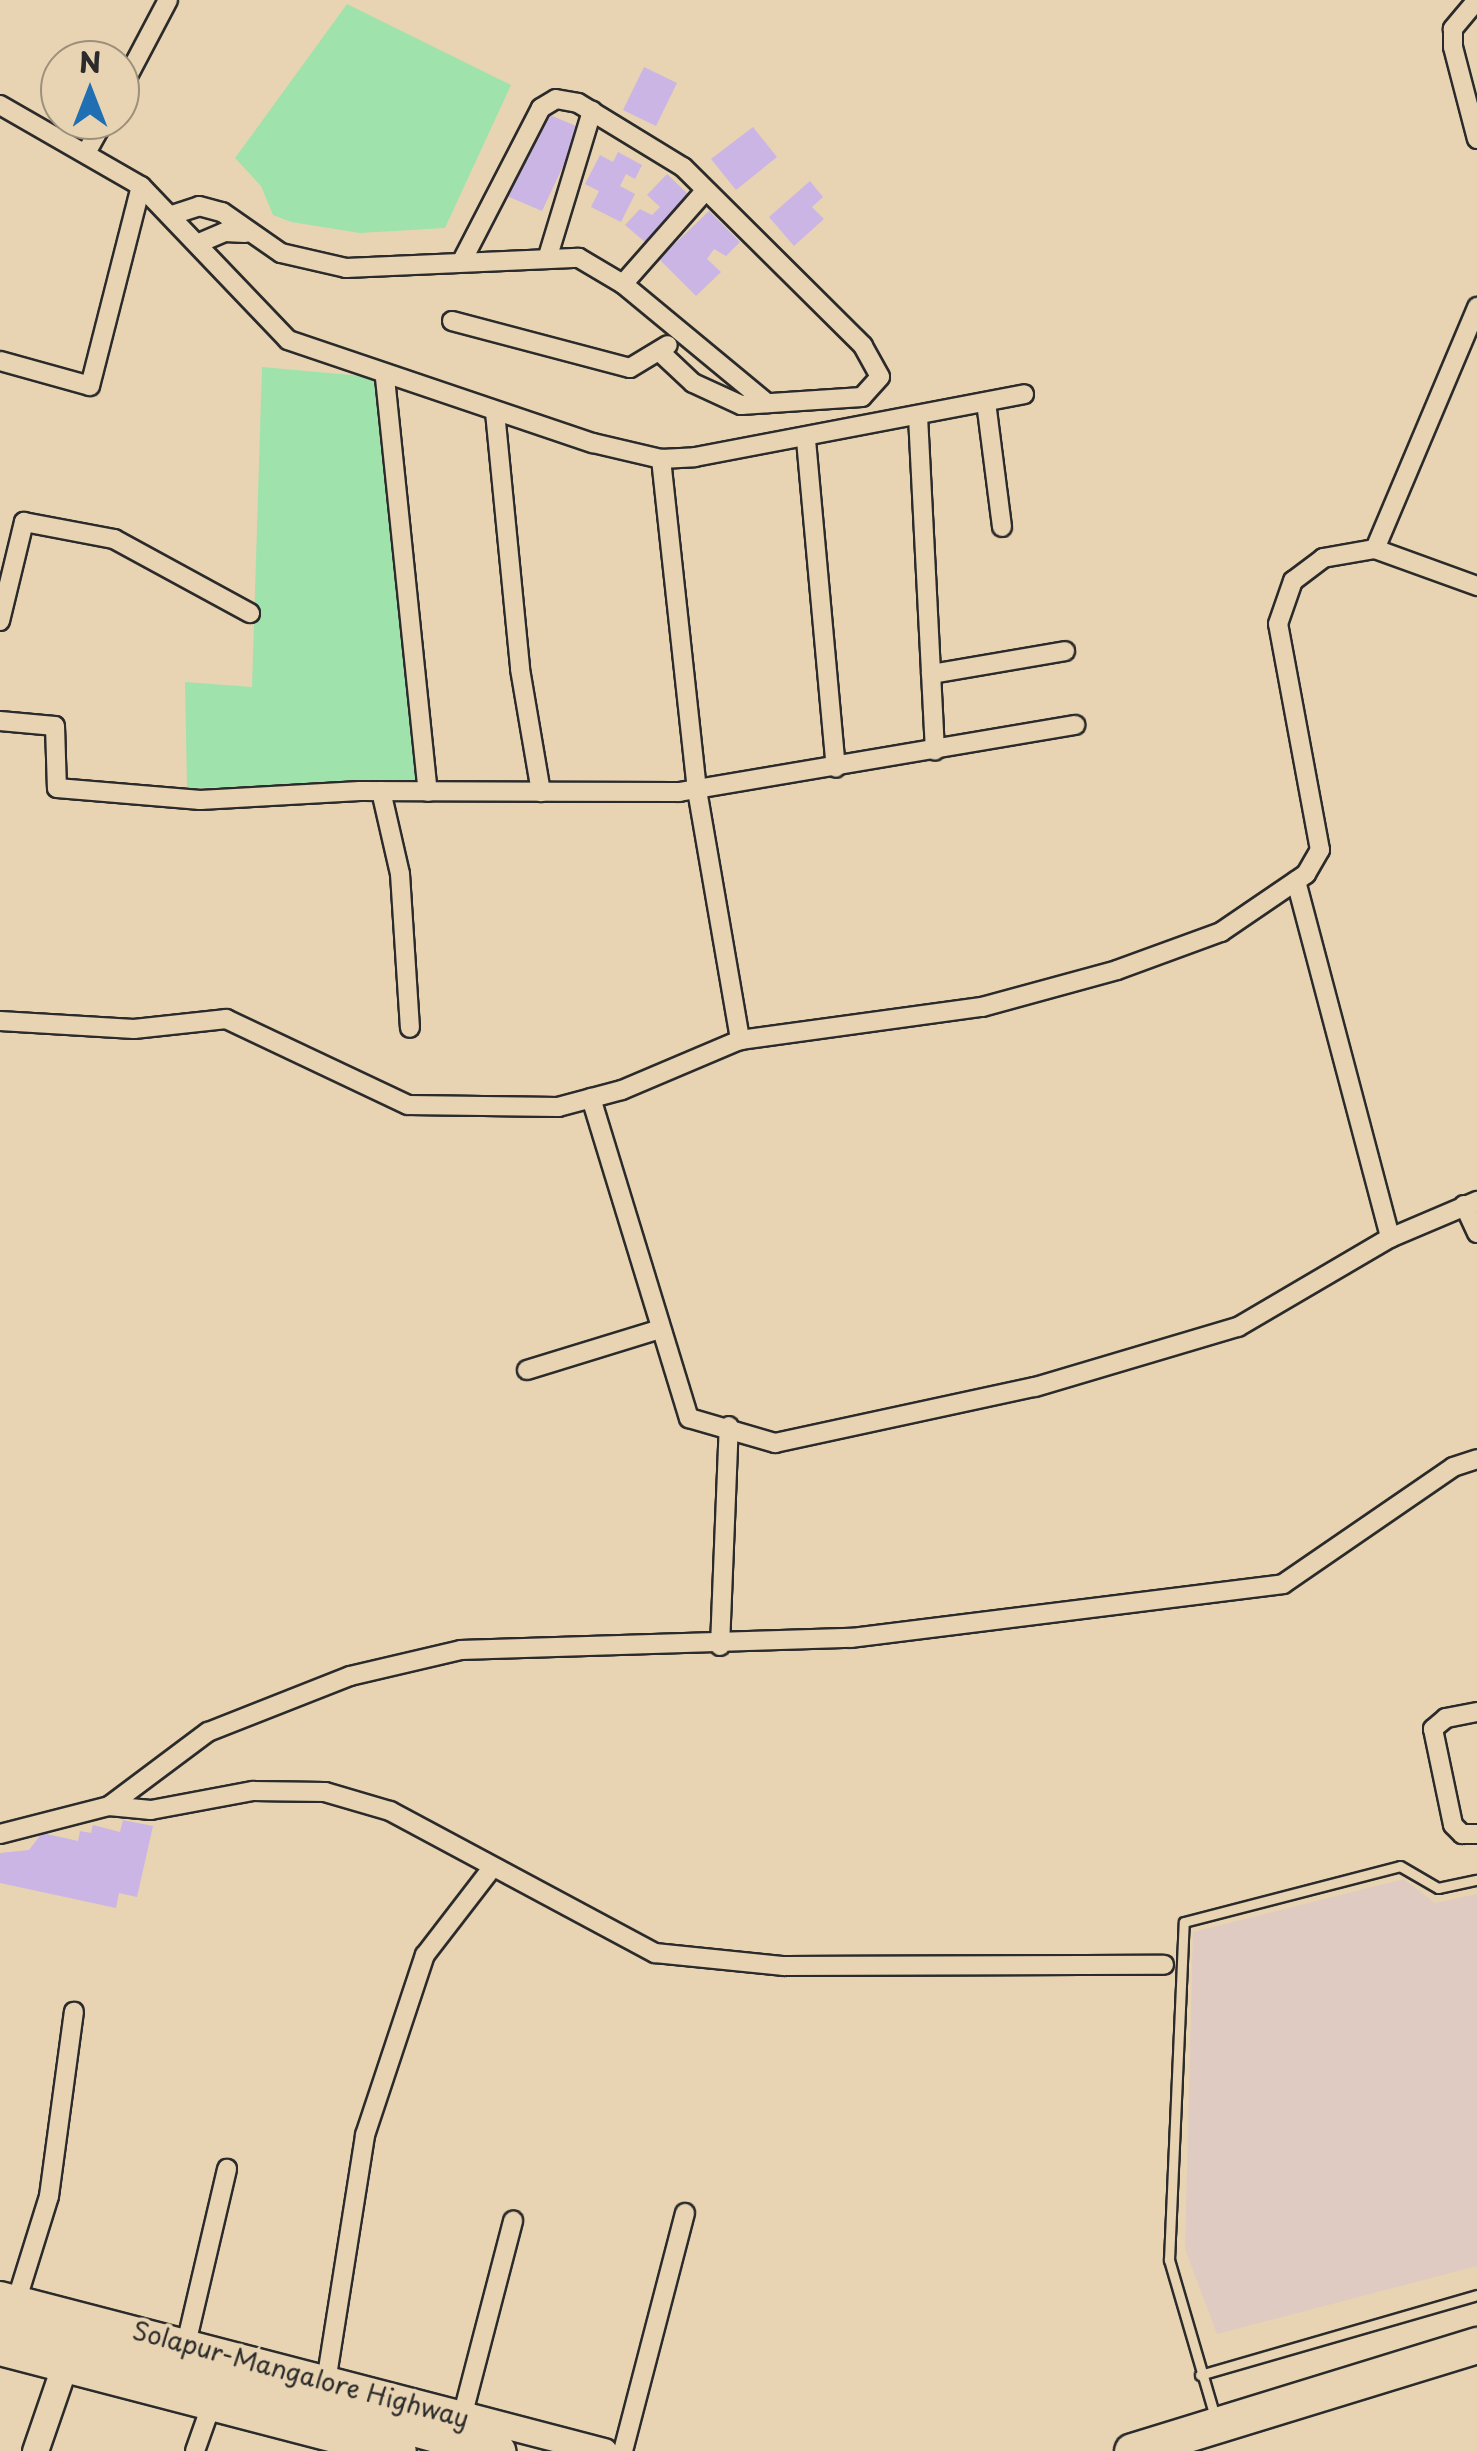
<!DOCTYPE html>
<html>
<head>
<meta charset="utf-8">
<style>
	body { margin:0 }
	#map { position:relative; width:1477px; height:2451px; overflow:hidden; background:#e8d4b2; font-family:"Playpen Sans",sans-serif }
	div>[style] { position:absolute }
	[style*='--x'] { left:calc(var(--x)*1px); top:calc(var(--y)*1px); width:calc(var(--w)*1px); rotate:calc(var(--a)*1deg) }
	.built>* { inset:0; background:#dfcbc1 }
	.green>* { inset:0; background:#a0e2ac }
	.building>* { inset:0; background:#cab5e5 }
	.roads { filter:drop-shadow(2px 0 #2b2b2b) drop-shadow(-2px 0 #2b2b2b) drop-shadow(0 2px #2b2b2b) drop-shadow(0 -2px #2b2b2b) }
	.lane>* { height:9px; margin:-4.5px; padding:0 4.5px; transform-origin:4.5px; border-radius:4.5px; background:#e8d4b2 }
	.street>* { height:18px; margin:-9px; padding:0 9px; transform-origin:9px; border-radius:9px; background:#e8d4b2 }
	.secondary>* { height:25px; margin:-12.5px; padding:0 12.5px; transform-origin:12.5px; border-radius:12.5px; background:#e8d4b2 }
	.highway>* { height:35px; margin:-17.5px; padding:0 17.5px; transform-origin:17.5px; border-radius:17.5px; background:#e8d4b2 }
	span { translate:-50% -50%; white-space:nowrap; text-align:center; line-height:1.15; -webkit-text-stroke:8px #e8d4b2; paint-order:stroke }
	.street-label { font-size:25px; color:#2b2b2b }
	.north { position:absolute; left:40px; top:40px; width:100px; height:100px; box-sizing:border-box; background:#e8d4b2; border:2px solid #9c907c; border-radius:50%; rotate:0deg; font-size:28px; font-weight:700; line-height:40px; text-align:center; color:#2b2b2b }
	.north::after { content:''; display:block; margin:auto; width:35px; height:45px; background:#1f6fb2; clip-path:polygon(50% 0,100% 100%,50% 72%,0 100%) }
</style>
</head>
<body>
<div id="map">
	<div class="built">
		<div style="clip-path:polygon(1404px 1879px,1435px 1903px,1477px 1894px,1477px 2266px,1217px 2334px,1185px 2249px,1193px 1932px)"></div>
	</div>
	<div class="green">
		<div style="clip-path:polygon(347px 4px,511px 85px,445px 228px,360px 233px,291px 222px,273px 215px,261px 186px,235px 158px)"></div>
		<div style="clip-path:polygon(262px 367px,385px 378px,421px 782px,187px 788px,185px 682px,252px 687px)"></div>
	</div>
	<div class="building">
		<div style="clip-path:polygon(644px 67px,677px 83px,656px 126px,623px 110px)"></div>
		<div style="clip-path:polygon(545px 113px,581px 128px,542px 211px,507px 196px)"></div>
		<div style="clip-path:polygon(753px 127px,777px 157px,736px 190px,711px 159px)"></div>
		<div style="clip-path:polygon(618px 152px,642px 165px,635px 179px,626px 174px,620px 186px,635px 194px,621px 222px,591px 207px,599px 191px,585px 184px,600px 155px,613px 162px)"></div>
		<div style="clip-path:polygon(667px 174px,689px 195px,645px 242px,625px 225px,640px 209px,652px 215px,660px 207px,647px 195px)"></div>
		<div style="clip-path:polygon(810px 181px,823px 197px,812px 207px,824px 219px,794px 246px,769px 217px)"></div>
		<div style="clip-path:polygon(709px 211px,740px 242px,726px 256px,714px 249px,707px 259px,721px 272px,696px 296px,659px 259px)"></div>
		<div style="clip-path:polygon(123px 1820px,153px 1826px,137px 1897px,119px 1893px,116px 1908px,0 1883px,0 1853px,29px 1850px,42px 1833px,78px 1841px,80px 1831px,91px 1833px,93px 1825px,120px 1832px)"></div>
	</div>
	<div class="roads">
		<div class="lane">
			<div style="--x:1200;--y:2375;--w:288;--a:-16.1"></div>
			<div style="--x:1215;--y:2417;--w:164;--a:-106.3"></div>
			<div style="--x:1169;--y:2260;--w:338;--a:-87.5"></div>
			<div style="--x:1184;--y:1922;--w:223;--a:-14.5"></div>
			<div style="--x:1400;--y:1866;--w:44;--a:30.1"></div>
			<div style="--x:1438;--y:1888;--w:40;--a:-12"></div>
		</div>
		<div class="street">
			<div style="--x:1477;--y:0;--w:38;--a:130"></div>
			<div style="--x:1453;--y:29;--w:18;--a:90"></div>
			<div style="--x:1453;--y:47;--w:95;--a:75.4"></div>
			<div style="--x:120;--y:91;--w:103;--a:-62.2"></div>
			<div style="--x:0;--y:105;--w:163;--a:29.9"></div>
			<div style="--x:141;--y:186;--w:213;--a:46.3"></div>
			<div style="--x:288;--y:340;--w:322;--a:18.7"></div>
			<div style="--x:593;--y:443;--w:70;--a:13.2"></div>
			<div style="--x:661;--y:459;--w:34;--a:-3"></div>
			<div style="--x:695;--y:457;--w:335;--a:-10.8"></div>
			<div style="--x:86;--y:153;--w:38;--a:-61"></div>
			<div style="--x:172;--y:215;--w:28;--a:-18"></div>
			<div style="--x:199;--y:206;--w:24;--a:15"></div>
			<div style="--x:222;--y:212;--w:72;--a:34.8"></div>
			<div style="--x:281;--y:253;--w:67;--a:13"></div>
			<div style="--x:346;--y:268;--w:233;--a:-2.5"></div>
			<div style="--x:579;--y:258;--w:51;--a:30.6"></div>
			<div style="--x:623;--y:284;--w:187;--a:39.6"></div>
			<div style="--x:199;--y:243;--w:28;--a:-23"></div>
			<div style="--x:225;--y:232;--w:20;--a:3"></div>
			<div style="--x:548;--y:256;--w:152;--a:-73.1"></div>
			<div style="--x:462;--y:261;--w:172;--a:-62.7"></div>
			<div style="--x:541;--y:108;--w:17;--a:-31"></div>
			<div style="--x:556;--y:99;--w:22;--a:10"></div>
			<div style="--x:578;--y:103;--w:123;--a:31.4"></div>
			<div style="--x:683;--y:167;--w:254;--a:44.8"></div>
			<div style="--x:863;--y:346;--w:35;--a:61"></div>
			<div style="--x:880;--y:377;--w:27;--a:132"></div>
			<div style="--x:862;--y:397;--w:121;--a:176.2"></div>
			<div style="--x:741;--y:405;--w:53;--a:-155.4"></div>
			<div style="--x:693;--y:383;--w:44;--a:-136.8"></div>
			<div style="--x:623;--y:284;--w:125;--a:-48.6"></div>
			<div style="--x:452;--y:321;--w:184;--a:14.8"></div>
			<div style="--x:630;--y:368;--w:44;--a:-31.2"></div>
			<div style="--x:0;--y:361;--w:93;--a:15.5"></div>
			<div style="--x:90;--y:386;--w:206;--a:-75.7"></div>
			<div style="--x:385;--y:378;--w:416;--a:84.1"></div>
			<div style="--x:986;--y:402;--w:126;--a:82.7"></div>
			<div style="--x:495;--y:412;--w:258;--a:84.4"></div>
			<div style="--x:520;--y:669;--w:125;--a:80.3"></div>
			<div style="--x:918;--y:416;--w:335;--a:87.1"></div>
			<div style="--x:806;--y:440;--w:329;--a:84.8"></div>
			<div style="--x:661;--y:459;--w:333;--a:83.8"></div>
			<div style="--x:697;--y:790;--w:254;--a:80.2"></div>
			<div style="--x:1375;--y:549;--w:263;--a:-67.1"></div>
			<div style="--x:0;--y:621;--w:102;--a:-76.4"></div>
			<div style="--x:24;--y:522;--w:92;--a:10.7"></div>
			<div style="--x:114;--y:539;--w:155;--a:28.6"></div>
			<div style="--x:931;--y:674;--w:136;--a:-9.7"></div>
			<div style="--x:0;--y:721;--w:55;--a:5.2"></div>
			<div style="--x:55;--y:726;--w:62;--a:88.2"></div>
			<div style="--x:57;--y:788;--w:144;--a:4.8"></div>
			<div style="--x:200;--y:800;--w:160;--a:-3.2"></div>
			<div style="--x:360;--y:791;--w:319;--a:0.2"></div>
			<div style="--x:679;--y:792;--w:402;--a:-9.6"></div>
			<div style="--x:381;--y:791;--w:85;--a:77.1"></div>
			<div style="--x:400;--y:874;--w:154;--a:86.3"></div>
			<div style="--x:1296;--y:881;--w:369;--a:75.2"></div>
			<div style="--x:0;--y:1021;--w:134;--a:3.4"></div>
			<div style="--x:134;--y:1029;--w:93;--a:-6.2"></div>
			<div style="--x:226;--y:1019;--w:201;--a:25.3"></div>
			<div style="--x:408;--y:1105;--w:150;--a:0.8"></div>
			<div style="--x:558;--y:1107;--w:66;--a:-14.9"></div>
			<div style="--x:622;--y:1090;--w:128;--a:-23"></div>
			<div style="--x:740;--y:1040;--w:244;--a:-7.8"></div>
			<div style="--x:982;--y:1007;--w:140;--a:-15.3"></div>
			<div style="--x:1117;--y:970;--w:111;--a:-20.1"></div>
			<div style="--x:1221;--y:932;--w:103;--a:-34.3"></div>
			<div style="--x:1306;--y:874;--w:28;--a:-60"></div>
			<div style="--x:1320;--y:850;--w:230;--a:-100.5"></div>
			<div style="--x:1278;--y:624;--w:46;--a:-70.8"></div>
			<div style="--x:1293;--y:581;--w:38;--a:-37"></div>
			<div style="--x:1323;--y:558;--w:53;--a:-9.8"></div>
			<div style="--x:1375;--y:549;--w:109;--a:19.9"></div>
			<div style="--x:591;--y:1098;--w:335;--a:73"></div>
			<div style="--x:689;--y:1418;--w:90;--a:16.2"></div>
			<div style="--x:775;--y:1443;--w:266;--a:-12.2"></div>
			<div style="--x:1035;--y:1387;--w:212;--a:-16.5"></div>
			<div style="--x:1238;--y:1327;--w:176;--a:-30.4"></div>
			<div style="--x:1390;--y:1238;--w:95;--a:-23"></div>
			<div style="--x:1464;--y:1205;--w:31;--a:65"></div>
			<div style="--x:527;--y:1370;--w:139;--a:-17.1"></div>
			<div style="--x:720;--y:1646;--w:220;--a:-87.7"></div>
			<div style="--x:1477;--y:1712;--w:32;--a:169"></div>
			<div style="--x:1446;--y:1718;--w:17;--a:140"></div>
			<div style="--x:1433;--y:1729;--w:98;--a:78.2"></div>
			<div style="--x:1453;--y:1825;--w:13;--a:45"></div>
			<div style="--x:1462;--y:1834;--w:15;--a:0"></div>
			<div style="--x:109;--y:1806;--w:124;--a:-36.8"></div>
			<div style="--x:208;--y:1732;--w:153;--a:-21.5"></div>
			<div style="--x:350;--y:1676;--w:114;--a:-13.2"></div>
			<div style="--x:461;--y:1650;--w:390;--a:-1.8"></div>
			<div style="--x:851;--y:1638;--w:435;--a:-7.1"></div>
			<div style="--x:1283;--y:1584;--w:206;--a:-34.5"></div>
			<div style="--x:1453;--y:1467;--w:25;--a:-18"></div>
			<div style="--x:0;--y:1834;--w:113;--a:-14.4"></div>
			<div style="--x:109;--y:1806;--w:42;--a:5.4"></div>
			<div style="--x:151;--y:1810;--w:104;--a:-10.6"></div>
			<div style="--x:253;--y:1791;--w:72;--a:0.8"></div>
			<div style="--x:325;--y:1792;--w:68;--a:16.3"></div>
			<div style="--x:390;--y:1811;--w:301;--a:28.2"></div>
			<div style="--x:655;--y:1953;--w:130;--a:5.8"></div>
			<div style="--x:784;--y:1966;--w:380;--a:-0.2"></div>
			<div style="--x:17;--y:2299;--w:108;--a:-72.7"></div>
			<div style="--x:49;--y:2196;--w:186;--a:-82.3"></div>
			<div style="--x:186;--y:2344;--w:180;--a:-76.8"></div>
			<div style="--x:326;--y:2382;--w:250;--a:-81"></div>
			<div style="--x:365;--y:2135;--w:190;--a:-71.6"></div>
			<div style="--x:425;--y:1955;--w:110;--a:-52.4"></div>
			<div style="--x:462;--y:2417;--w:203;--a:-75.4"></div>
			<div style="--x:195;--y:2451;--w:51;--a:-70.5"></div>
			<div style="--x:623;--y:2451;--w:246;--a:-75.4"></div>
		</div>
		<div class="secondary">
			<div style="--x:0;--y:2294;--w:624;--a:14.57"></div>
			<div style="--x:35;--y:2451;--w:89;--a:-71"></div>
		</div>
		<div class="highway">
			<div style="--x:0;--y:2314;--w:516;--a:15.41"></div>
			<div style="--x:0;--y:2347;--w:411;--a:14.6"></div>
			<div style="--x:1132;--y:2451;--w:361;--a:-17.1"></div>
		</div>
	</div>
	<div class="street-label">
		<span style="left:301px;top:2374px;rotate:15deg">Solapur-Mangalore Highway</span>
	</div>
	<div class="north">N</div>
</div>
</body>
</html>
